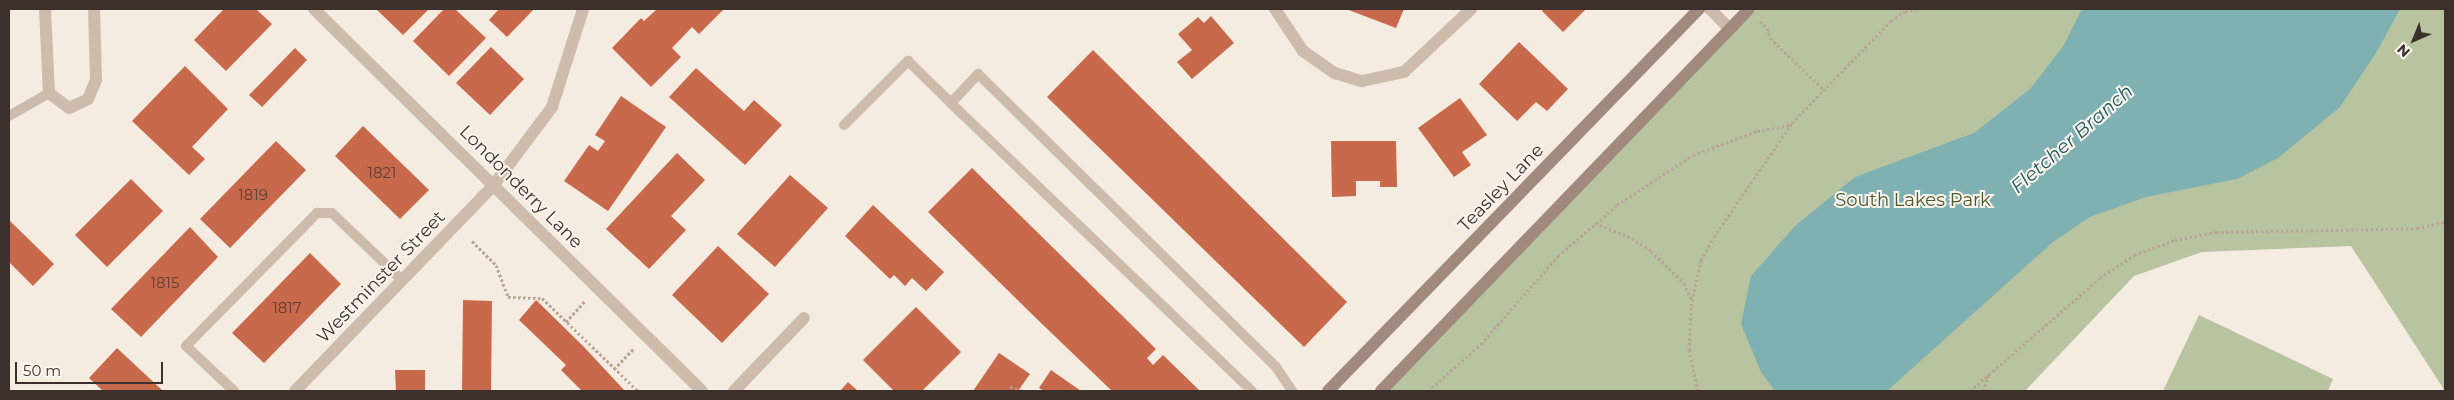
<!DOCTYPE html>
<html>
<head>
<meta charset="utf-8">
<style>
	body { margin:0 }
	#map { position:relative; width:2454px; height:400px; overflow:hidden; background:#f4ebe1; font-family:Montserrat,sans-serif }
	div>[style] { position:absolute }
	[style*='--x'] { left:calc(var(--x)*1px); top:calc(var(--y)*1px); width:calc(var(--w)*1px); rotate:calc(var(--a)*1deg) }
	.green>* { inset:0; background:#b8c4a0 }
	.water>* { inset:0; background:#7fb0b2 }
	.building>* { inset:0; background:#c8694b }
	.path>* { height:3px; margin-top:-1.5px; transform-origin:0; background:repeating-linear-gradient(90deg,#b9a596 0 2.5px,transparent 0 5px) }
	.lane>* { height:10px; margin:-5px; padding:0 5px; transform-origin:5px; border-radius:5px; background:#cdbbac }
	.street>* { height:12px; margin:-6px; padding:0 6px; transform-origin:6px; border-radius:6px; background:#cdbbac }
	.secondary>* { height:12px; margin:-6px; padding:0 6px; transform-origin:6px; border-radius:6px; background:#a18a7d }
	span { translate:-50% -50%; white-space:nowrap; text-align:center; line-height:1.15; -webkit-text-stroke:4px #fbf5ee; paint-order:stroke }
	.number-label { font-size:15px; color:#5e3e33 }
	.number-label span { -webkit-text-stroke-width:0 }
	.street-label { font-size:18px; color:#3b302b }
	.park-label { font-size:18px; color:#4a5a2e }
	.water-label { font-size:19px; color:#1f5a5e; font-style:italic }
	.frame { position:absolute; inset:0; border:10px solid #3b302b; pointer-events:none }
	.north { position:absolute; left:2389px; top:15px; width:50px; height:50px; -webkit-text-stroke:4px #fbf5ee; paint-order:stroke; rotate:224deg; font-size:14px; font-weight:700; line-height:20px; text-align:center; color:#3b302b }
	.north::after { content:''; display:block; margin:auto; width:18px; height:22px; background:#3b302b; clip-path:polygon(50% 0,100% 100%,50% 72%,0 100%) }
	.scale { position:absolute; left:15px; top:362px; width:148px; height:22px; box-sizing:border-box; border:2px solid #3b302b; border-top:0; padding-left:6px; font-size:15px; line-height:18px; white-space:nowrap; color:#3b302b; -webkit-text-stroke:4px #fbf5ee; paint-order:stroke }
</style>
</head>
<body>
<div id="map">
	<div class="green">
		<div style="clip-path:polygon(1749px 9px,2445px 9px,2445px 391px,2351px 246px,2202px 252px,2134px 276px,2025px 391px,1381px 391px)"></div>
		<div style="clip-path:polygon(2199px 315px,2333px 379px,2328px 391px,2163px 391px)"></div>
	</div>
	<div class="water">
		<div style="clip-path:polygon(2082px 9px,2400px 9px,2376px 53px,2340px 107px,2278px 158px,2237px 179px,2146px 197px,2090px 217px,2053px 242px,1887px 391px,1775px 391px,1761px 372px,1741px 324px,1751px 276px,1795px 226px,1855px 177px,1974px 133px,2030px 89px,2064px 45px)"></div>
	</div>
	<div class="building">
		<div style="clip-path:polygon(224px 9px,256px 9px,272px 24px,226px 71px,194px 40px)"></div>
		<div style="clip-path:polygon(376px 9px,429px 9px,403px 35px)"></div>
		<div style="clip-path:polygon(444px 9px,455px 9px,486px 38px,449px 76px,413px 41px)"></div>
		<div style="clip-path:polygon(499px 9px,534px 9px,507px 37px,489px 20px)"></div>
		<div style="clip-path:polygon(657px 9px,724px 9px,699px 34px,692px 27px,672px 48px,681px 57px,651px 87px,612px 48px,641px 18px,644px 21px)"></div>
		<div style="clip-path:polygon(1346px 9px,1404px 9px,1396px 28px)"></div>
		<div style="clip-path:polygon(1544px 9px,1586px 9px,1563px 32px,1542px 11px)"></div>
		<div style="clip-path:polygon(1211px 16px,1234px 43px,1192px 79px,1177px 62px,1192px 50px,1178px 34px,1198px 17px,1204px 23px)"></div>
		<div style="clip-path:polygon(1519px 42px,1568px 89px,1547px 111px,1536px 102px,1517px 121px,1479px 84px)"></div>
		<div style="clip-path:polygon(491px 47px,524px 79px,490px 115px,456px 83px)"></div>
		<div style="clip-path:polygon(295px 48px,307px 60px,262px 107px,249px 95px)"></div>
		<div style="clip-path:polygon(1093px 50px,1347px 302px,1304px 347px,1047px 97px)"></div>
		<div style="clip-path:polygon(185px 66px,228px 109px,192px 147px,205px 159px,189px 175px,132px 121px)"></div>
		<div style="clip-path:polygon(696px 68px,744px 111px,754px 100px,782px 125px,745px 165px,669px 97px)"></div>
		<div style="clip-path:polygon(621px 96px,666px 127px,608px 211px,564px 181px,589px 145px,598px 151px,605px 141px,595px 135px)"></div>
		<div style="clip-path:polygon(1460px 98px,1487px 135px,1462px 152px,1471px 165px,1454px 177px,1418px 128px)"></div>
		<div style="clip-path:polygon(363px 126px,429px 190px,400px 219px,335px 156px)"></div>
		<div style="clip-path:polygon(276px 141px,306px 170px,230px 248px,200px 219px)"></div>
		<div style="clip-path:polygon(1331px 141px,1396px 141px,1397px 187px,1380px 187px,1380px 181px,1356px 181px,1356px 196px,1332px 197px)"></div>
		<div style="clip-path:polygon(677px 153px,705px 180px,671px 216px,686px 230px,649px 269px,606px 229px)"></div>
		<div style="clip-path:polygon(972px 168px,1156px 349px,1147px 358px,1153px 365px,1163px 355px,1200px 391px,1112px 391px,1040px 322px,928px 212px)"></div>
		<div style="clip-path:polygon(790px 175px,828px 208px,775px 267px,737px 234px)"></div>
		<div style="clip-path:polygon(131px 179px,163px 211px,107px 267px,75px 235px)"></div>
		<div style="clip-path:polygon(873px 205px,944px 272px,926px 291px,912px 278px,905px 286px,894px 275px,890px 279px,845px 236px)"></div>
		<div style="clip-path:polygon(9px 220px,54px 264px,33px 286px,9px 262px)"></div>
		<div style="clip-path:polygon(190px 227px,218px 257px,141px 337px,111px 309px)"></div>
		<div style="clip-path:polygon(718px 246px,769px 294px,722px 343px,672px 295px)"></div>
		<div style="clip-path:polygon(310px 253px,341px 284px,264px 363px,232px 333px)"></div>
		<div style="clip-path:polygon(463px 300px,492px 301px,491px 391px,462px 391px)"></div>
		<div style="clip-path:polygon(536px 300px,584px 347px,625px 391px,582px 391px,561px 370px,566px 365px,519px 320px)"></div>
		<div style="clip-path:polygon(916px 307px,961px 352px,922px 391px,894px 391px,863px 360px)"></div>
		<div style="clip-path:polygon(117px 348px,163px 391px,103px 391px,89px 378px)"></div>
		<div style="clip-path:polygon(999px 353px,1030px 374px,1018px 391px,973px 391px)"></div>
		<div style="clip-path:polygon(395px 370px,425px 370px,425px 391px,396px 391px)"></div>
		<div style="clip-path:polygon(1051px 370px,1081px 391px,1044px 391px,1039px 388px)"></div>
		<div style="clip-path:polygon(848px 382px,858px 391px,840px 391px)"></div>
	</div>
	<div class="path">
		<div style="--x:1760;--y:21;--w:10;--a:45"></div>
		<div style="--x:1767;--y:28;--w:10;--a:73"></div>
		<div style="--x:1770;--y:38;--w:76;--a:43.9"></div>
		<div style="--x:1595;--y:223;--w:40;--a:22"></div>
		<div style="--x:1632;--y:238;--w:23;--a:34"></div>
		<div style="--x:1651;--y:251;--w:46;--a:44.1"></div>
		<div style="--x:1684;--y:283;--w:17;--a:66"></div>
		<div style="--x:472;--y:241;--w:34;--a:45"></div>
		<div style="--x:496;--y:265;--w:34;--a:69"></div>
		<div style="--x:508;--y:297;--w:34;--a:2"></div>
		<div style="--x:542;--y:298;--w:134;--a:44.1"></div>
		<div style="--x:566;--y:322;--w:28;--a:-48"></div>
		<div style="--x:614;--y:369;--w:29;--a:-46"></div>
		<div style="--x:1010;--y:387;--w:13;--a:18"></div>
		<div style="--x:1428;--y:391;--w:71;--a:-41.6"></div>
		<div style="--x:1481;--y:344;--w:117;--a:-48.8"></div>
		<div style="--x:1558;--y:256;--w:78;--a:-40.8"></div>
		<div style="--x:1617;--y:205;--w:91;--a:-33.3"></div>
		<div style="--x:1693;--y:155;--w:68;--a:-20.6"></div>
		<div style="--x:1757;--y:131;--w:34;--a:-10"></div>
		<div style="--x:1698;--y:391;--w:42;--a:-102.4"></div>
		<div style="--x:1689;--y:350;--w:44;--a:-87.4"></div>
		<div style="--x:1691;--y:306;--w:47;--a:-77.7"></div>
		<div style="--x:1701;--y:260;--w:26;--a:-61"></div>
		<div style="--x:1714;--y:237;--w:138;--a:-55.6"></div>
		<div style="--x:1792;--y:123;--w:142;--a:-45.9"></div>
		<div style="--x:1891;--y:21;--w:17;--a:-36"></div>
		<div style="--x:1905;--y:11;--w:14;--a:-8"></div>
		<div style="--x:1970;--y:391;--w:172;--a:-41"></div>
		<div style="--x:2100;--y:278;--w:41;--a:-34.1"></div>
		<div style="--x:2134;--y:255;--w:44;--a:-20.1"></div>
		<div style="--x:2175;--y:240;--w:42;--a:-11"></div>
		<div style="--x:2216;--y:232;--w:201;--a:-1.1"></div>
		<div style="--x:2417;--y:228;--w:29;--a:-12"></div>
		<div style="--x:1983;--y:391;--w:18;--a:-71"></div>
	</div>
	<div class="lane">
		<div style="--x:9;--y:116;--w:46;--a:-29.9"></div>
		<div style="--x:844;--y:125;--w:91;--a:-45"></div>
		<div style="--x:908;--y:61;--w:60;--a:44.3"></div>
		<div style="--x:234;--y:391;--w:66;--a:-136.8"></div>
		<div style="--x:186;--y:346;--w:187;--a:-45.4"></div>
		<div style="--x:317;--y:213;--w:15;--a:0"></div>
		<div style="--x:332;--y:213;--w:97;--a:43.7"></div>
		<div style="--x:1252;--y:391;--w:417;--a:-136.3"></div>
		<div style="--x:951;--y:103;--w:40;--a:-47"></div>
		<div style="--x:978;--y:74;--w:418;--a:44.5"></div>
		<div style="--x:1276;--y:367;--w:29;--a:56"></div>
	</div>
	<div class="street">
		<div style="--x:45;--y:9;--w:84;--a:87.3"></div>
		<div style="--x:49;--y:93;--w:25;--a:37"></div>
		<div style="--x:69;--y:108;--w:21;--a:-25"></div>
		<div style="--x:88;--y:99;--w:21;--a:-67"></div>
		<div style="--x:96;--y:80;--w:71;--a:-91.6"></div>
		<div style="--x:314;--y:9;--w:544;--a:44.55"></div>
		<div style="--x:1275;--y:9;--w:50;--a:56.3"></div>
		<div style="--x:1303;--y:51;--w:39;--a:35"></div>
		<div style="--x:1335;--y:73;--w:28;--a:17"></div>
		<div style="--x:1362;--y:81;--w:43;--a:-12.1"></div>
		<div style="--x:1404;--y:72;--w:92;--a:-43.2"></div>
		<div style="--x:1710;--y:9;--w:28;--a:45"></div>
		<div style="--x:295;--y:391;--w:285;--a:-46"></div>
		<div style="--x:493;--y:186;--w:99;--a:-53.2"></div>
		<div style="--x:552;--y:107;--w:103;--a:-72.4"></div>
		<div style="--x:734;--y:391;--w:101;--a:-46.2"></div>
	</div>
	<div class="secondary">
		<div style="--x:1328;--y:391;--w:533;--a:-45.84"></div>
		<div style="--x:1381;--y:391;--w:530;--a:-46.07"></div>
	</div>
	<div class="number-label">
		<span style="left:382px;top:173px">1821</span>
		<span style="left:253px;top:195px">1819</span>
		<span style="left:165px;top:283px">1815</span>
		<span style="left:287px;top:308px">1817</span>
	</div>
	<div class="street-label">
		<span style="left:521px;top:187px;rotate:45deg">Londonderry Lane</span>
		<span style="left:1501px;top:188px;rotate:-46deg">Teasley Lane</span>
		<span style="left:381px;top:277px;rotate:-46deg">Westminster Street</span>
	</div>
	<div class="park-label">
		<span style="left:1913px;top:200px">South Lakes Park</span>
	</div>
	<div class="water-label">
		<span style="left:2072px;top:139px;rotate:-41deg">Fletcher Branch</span>
	</div>
	<div class="frame"></div>
	<div class="north">N</div>
	<div class="scale">50 m</div>
</div>
</body>
</html>
